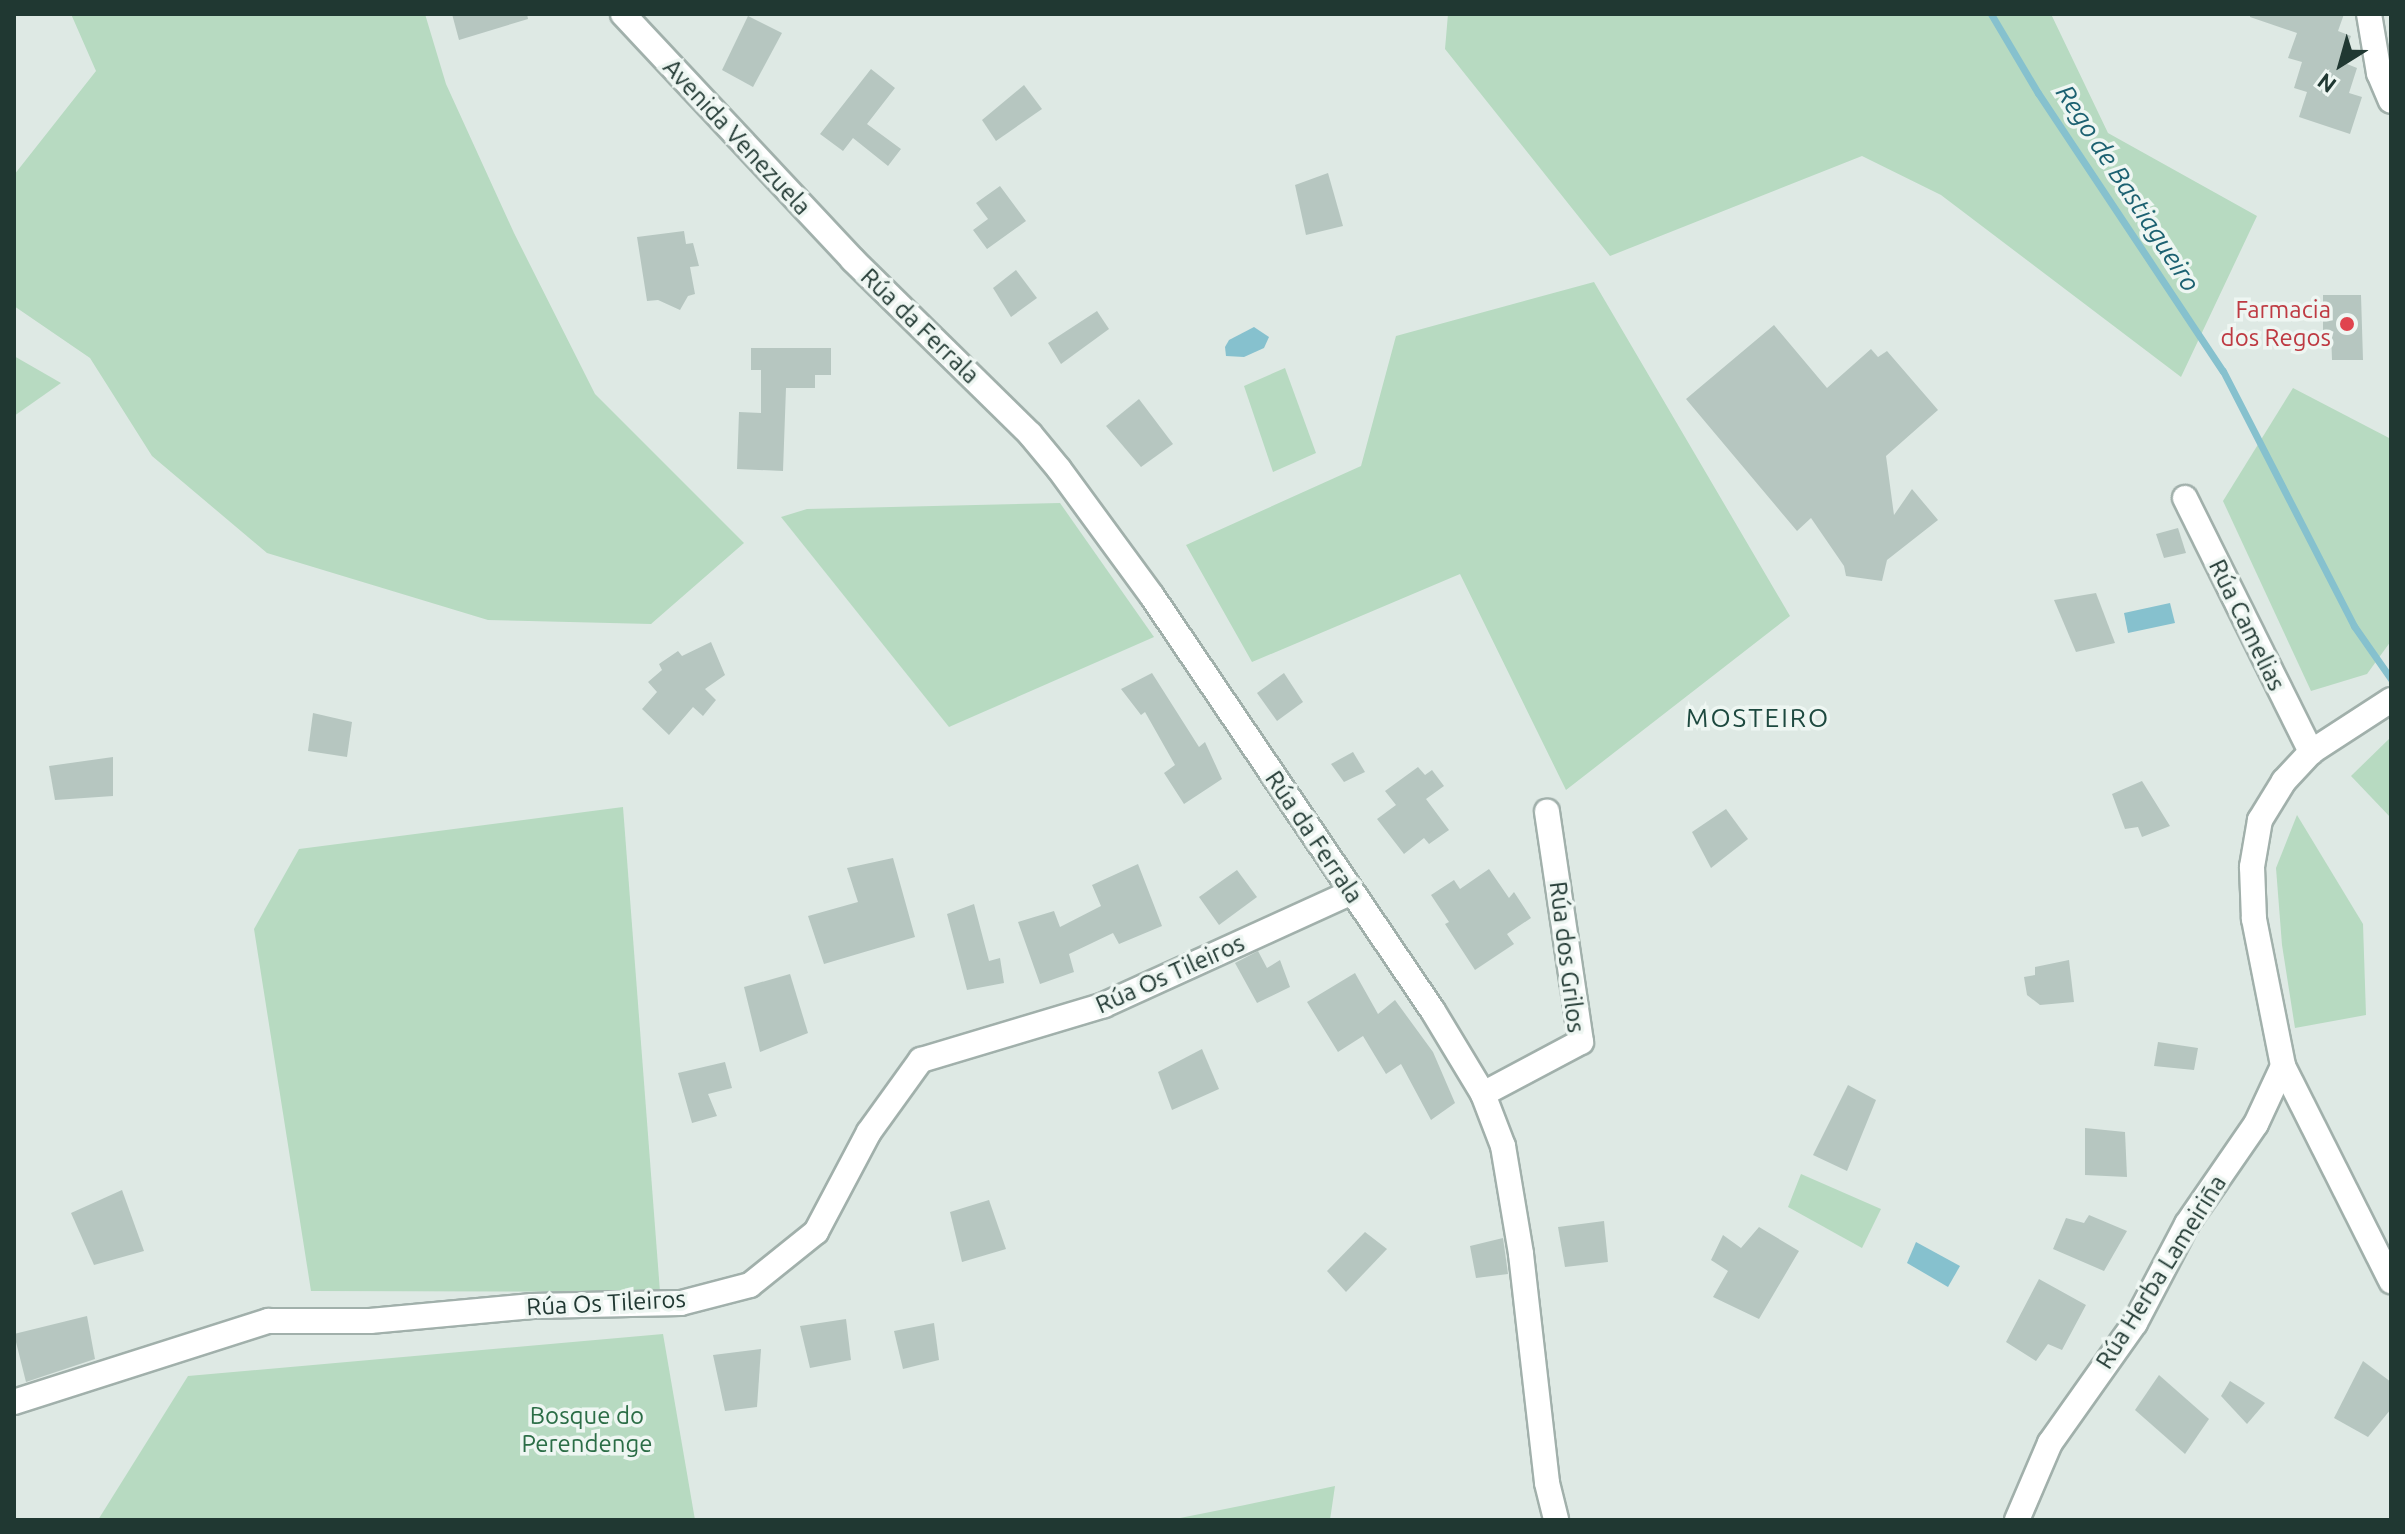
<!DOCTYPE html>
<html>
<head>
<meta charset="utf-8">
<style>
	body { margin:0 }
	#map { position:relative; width:2405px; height:1534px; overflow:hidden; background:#dee9e4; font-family:Ubuntu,sans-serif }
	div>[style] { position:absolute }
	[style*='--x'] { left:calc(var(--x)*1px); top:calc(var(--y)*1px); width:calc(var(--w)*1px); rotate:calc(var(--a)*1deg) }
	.green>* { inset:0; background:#b7dac1 }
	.water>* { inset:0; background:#86c1ce }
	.stream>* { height:7px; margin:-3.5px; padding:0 3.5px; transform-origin:3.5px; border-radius:3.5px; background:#86c1ce }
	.building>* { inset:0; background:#b6c6c0 }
	.roads { filter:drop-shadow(2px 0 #a1b0ab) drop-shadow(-2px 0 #a1b0ab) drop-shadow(0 2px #a1b0ab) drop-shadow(0 -2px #a1b0ab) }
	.minor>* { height:24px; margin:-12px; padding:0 12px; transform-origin:12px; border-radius:12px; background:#fff }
	.dots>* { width:22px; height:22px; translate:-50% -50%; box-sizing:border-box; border:4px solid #eef6f2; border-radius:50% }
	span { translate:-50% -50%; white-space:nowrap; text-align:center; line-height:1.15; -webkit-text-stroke:7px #eef6f2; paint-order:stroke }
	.street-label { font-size:24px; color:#203832 }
	.health-label { font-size:24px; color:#be3a42 }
	.right { translate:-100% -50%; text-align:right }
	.park-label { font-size:24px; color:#2b6d46 }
	.water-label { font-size:26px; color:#1c6171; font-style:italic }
	.neighbourhood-label { font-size:26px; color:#1d493f; letter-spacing:2px }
	.frame { position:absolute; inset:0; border:16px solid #203832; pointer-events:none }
	.north { position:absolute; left:2301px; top:24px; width:80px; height:80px; -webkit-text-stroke:6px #eef6f2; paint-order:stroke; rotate:217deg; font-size:22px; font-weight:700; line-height:32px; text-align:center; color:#203832 }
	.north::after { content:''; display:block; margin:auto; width:28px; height:36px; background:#203832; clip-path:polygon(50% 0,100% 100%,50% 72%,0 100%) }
</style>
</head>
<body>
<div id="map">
	<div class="green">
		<div style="clip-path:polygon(71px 14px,425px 14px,446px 84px,514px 233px,595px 394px,744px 543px,651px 624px,488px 620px,267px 553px,152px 456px,90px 358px,14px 306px,14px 175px,96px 71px)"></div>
		<div style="clip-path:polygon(1448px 14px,2051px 14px,2108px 133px,2257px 216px,2181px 377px,1941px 195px,1862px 156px,1610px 256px,1445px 49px)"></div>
		<div style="clip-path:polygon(1594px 282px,1790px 616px,1566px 790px,1460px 574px,1252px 662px,1186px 545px,1361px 466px,1396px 336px)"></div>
		<div style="clip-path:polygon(14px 356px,61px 383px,14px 416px)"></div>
		<div style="clip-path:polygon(1285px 368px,1316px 453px,1273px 472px,1244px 386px)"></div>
		<div style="clip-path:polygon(2293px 388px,2391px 439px,2391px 641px,2367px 674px,2311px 691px,2223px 501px)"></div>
		<div style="clip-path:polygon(1060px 503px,1154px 637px,949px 727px,781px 517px,807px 509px)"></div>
		<div style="clip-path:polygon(2391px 737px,2391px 818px,2351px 776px)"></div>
		<div style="clip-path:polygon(623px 807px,660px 1292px,311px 1291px,254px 929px,299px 849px)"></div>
		<div style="clip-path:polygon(2297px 815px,2363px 924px,2366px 1015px,2295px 1028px,2282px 945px,2276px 868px)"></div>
		<div style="clip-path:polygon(1801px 1174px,1881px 1209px,1862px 1248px,1788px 1207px)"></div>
		<div style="clip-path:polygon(663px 1334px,695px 1520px,98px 1520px,188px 1376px)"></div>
		<div style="clip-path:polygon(1335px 1486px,1330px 1520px,1170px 1520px,1245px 1505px)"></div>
	</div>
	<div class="water">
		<div style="clip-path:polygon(1254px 327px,1269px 337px,1264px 348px,1244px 357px,1226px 356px,1225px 347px,1229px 340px)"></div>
		<div style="clip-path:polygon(2170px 603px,2175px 623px,2128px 633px,2124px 613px)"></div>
		<div style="clip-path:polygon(1916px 1242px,1960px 1266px,1948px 1287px,1907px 1263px)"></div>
	</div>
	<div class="stream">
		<div style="--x:1991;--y:14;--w:92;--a:59.3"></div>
		<div style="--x:2038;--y:93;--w:334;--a:56.4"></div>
		<div style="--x:2223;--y:371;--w:287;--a:62.8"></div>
		<div style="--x:2354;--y:626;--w:65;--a:55.1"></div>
	</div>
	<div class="building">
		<div style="clip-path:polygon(452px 14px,527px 14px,528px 19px,459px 40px)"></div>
		<div style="clip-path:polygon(2250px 14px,2344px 14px,2338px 31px,2351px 36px,2342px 62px,2357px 68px,2349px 93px,2362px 97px,2350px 134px,2299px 117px,2307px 92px,2294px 88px,2302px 62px,2288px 58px,2297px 33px,2250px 17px)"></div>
		<div style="clip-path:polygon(748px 16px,782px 33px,753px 87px,722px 70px)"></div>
		<div style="clip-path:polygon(871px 69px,895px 88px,867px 124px,901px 149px,888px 166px,853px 138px,843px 151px,820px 134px)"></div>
		<div style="clip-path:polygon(1024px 85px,1042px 109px,996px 141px,982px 120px)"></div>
		<div style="clip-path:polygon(1328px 173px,1343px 226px,1306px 235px,1295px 185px)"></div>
		<div style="clip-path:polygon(1000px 186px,1026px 221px,987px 249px,973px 230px,988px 219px,976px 203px)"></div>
		<div style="clip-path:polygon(684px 231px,686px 244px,693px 243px,699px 266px,690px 267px,695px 294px,688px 296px,680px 310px,658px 300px,647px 301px,637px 237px)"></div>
		<div style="clip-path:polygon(1016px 270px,1037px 298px,1011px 317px,993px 288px)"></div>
		<div style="clip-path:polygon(2323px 295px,2361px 295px,2363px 360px,2332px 360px,2331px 332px,2323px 332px)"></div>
		<div style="clip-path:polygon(1097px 311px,1109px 329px,1061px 364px,1048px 343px)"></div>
		<div style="clip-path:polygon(1774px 325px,1827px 388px,1871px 349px,1878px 357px,1887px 351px,1938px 410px,1886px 456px,1894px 515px,1912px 489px,1938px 520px,1887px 560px,1882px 581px,1846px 576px,1844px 566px,1811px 518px,1797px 531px,1686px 399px)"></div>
		<div style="clip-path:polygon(751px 348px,831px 348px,831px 375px,815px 375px,815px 388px,786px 388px,783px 471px,737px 469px,739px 412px,761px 413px,761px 370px,751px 370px)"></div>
		<div style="clip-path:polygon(1139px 399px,1173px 444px,1141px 467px,1106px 426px)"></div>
		<div style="clip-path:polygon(2178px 528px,2186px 553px,2164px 558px,2156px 534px)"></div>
		<div style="clip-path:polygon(2096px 593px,2115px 643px,2076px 652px,2054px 600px)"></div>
		<div style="clip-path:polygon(711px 642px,725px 675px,705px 689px,716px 700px,703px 716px,693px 707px,669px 735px,642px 709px,657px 692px,648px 682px,662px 670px,659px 664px,678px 651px,682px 656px)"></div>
		<div style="clip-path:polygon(1152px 673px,1199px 747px,1205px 742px,1222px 779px,1184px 804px,1164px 773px,1175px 765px,1145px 712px,1141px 715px,1121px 689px)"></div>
		<div style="clip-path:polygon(1284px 673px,1303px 702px,1277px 721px,1257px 693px)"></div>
		<div style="clip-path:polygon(313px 713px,352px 722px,347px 757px,308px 751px)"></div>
		<div style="clip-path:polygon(1353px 752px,1365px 772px,1344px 782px,1331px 764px)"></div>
		<div style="clip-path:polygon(113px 757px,113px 796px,55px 800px,49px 766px)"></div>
		<div style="clip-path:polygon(1418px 767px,1425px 775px,1432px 770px,1444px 786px,1426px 799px,1449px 830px,1429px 844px,1424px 838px,1404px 854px,1377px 819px,1396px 805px,1385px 791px)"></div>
		<div style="clip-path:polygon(2142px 781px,2170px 826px,2142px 837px,2138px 827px,2125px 829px,2112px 794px)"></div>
		<div style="clip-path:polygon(1726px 809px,1748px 839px,1711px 868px,1692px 832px)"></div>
		<div style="clip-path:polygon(893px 858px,915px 937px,824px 964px,808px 916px,858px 902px,847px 868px)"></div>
		<div style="clip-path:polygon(1138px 864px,1162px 926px,1119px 944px,1113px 933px,1069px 954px,1074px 972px,1040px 984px,1018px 922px,1054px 911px,1060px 927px,1101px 906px,1092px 885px)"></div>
		<div style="clip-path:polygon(1489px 869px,1509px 898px,1514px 892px,1531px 918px,1507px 934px,1514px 944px,1475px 970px,1445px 924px,1449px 922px,1431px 895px,1454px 880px,1460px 889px)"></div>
		<div style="clip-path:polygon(1237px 870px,1257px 897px,1219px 925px,1199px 897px)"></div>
		<div style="clip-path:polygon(974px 904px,989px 961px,1000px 958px,1004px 983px,967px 990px,947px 914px)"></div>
		<div style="clip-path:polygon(1258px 951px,1267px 968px,1280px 960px,1290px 987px,1257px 1003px,1235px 963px)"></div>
		<div style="clip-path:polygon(2069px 960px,2074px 1002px,2040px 1005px,2027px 995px,2024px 977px,2035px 975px,2035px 967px)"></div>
		<div style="clip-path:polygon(1355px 973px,1378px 1014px,1395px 1000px,1433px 1052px,1455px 1103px,1431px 1120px,1401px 1064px,1386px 1074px,1363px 1036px,1338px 1052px,1307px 1002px)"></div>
		<div style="clip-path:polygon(790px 974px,808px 1033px,760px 1052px,744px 987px)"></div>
		<div style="clip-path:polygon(2158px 1042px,2198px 1048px,2194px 1070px,2154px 1066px)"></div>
		<div style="clip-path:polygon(1202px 1049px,1219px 1089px,1172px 1110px,1158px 1072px)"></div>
		<div style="clip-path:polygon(725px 1062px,732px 1088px,708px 1094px,717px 1116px,692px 1123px,678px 1073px)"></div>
		<div style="clip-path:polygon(1848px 1085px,1876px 1100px,1847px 1171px,1813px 1155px)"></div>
		<div style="clip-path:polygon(2085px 1128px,2125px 1132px,2127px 1177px,2085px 1175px)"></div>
		<div style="clip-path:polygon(122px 1190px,144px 1251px,94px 1265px,71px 1213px)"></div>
		<div style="clip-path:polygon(989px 1200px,1006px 1249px,962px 1262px,950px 1212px)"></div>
		<div style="clip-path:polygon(2089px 1215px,2127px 1231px,2104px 1271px,2053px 1249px,2066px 1218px,2084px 1223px)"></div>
		<div style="clip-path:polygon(1604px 1221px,1608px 1262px,1565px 1267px,1558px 1227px)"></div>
		<div style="clip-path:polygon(1759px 1227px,1799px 1251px,1759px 1319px,1713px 1297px,1728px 1271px,1711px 1260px,1723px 1235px,1741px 1248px)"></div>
		<div style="clip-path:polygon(1365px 1232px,1387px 1249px,1346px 1292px,1327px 1271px)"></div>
		<div style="clip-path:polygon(1503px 1238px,1508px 1274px,1476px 1278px,1470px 1246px)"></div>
		<div style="clip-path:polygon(2039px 1279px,2086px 1305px,2062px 1350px,2048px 1344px,2036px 1361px,2006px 1342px)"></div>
		<div style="clip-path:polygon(87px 1316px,95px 1359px,26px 1382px,14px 1334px)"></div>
		<div style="clip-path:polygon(846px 1319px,851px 1360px,810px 1368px,800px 1326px)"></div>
		<div style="clip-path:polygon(934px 1323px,939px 1360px,903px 1369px,894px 1331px)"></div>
		<div style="clip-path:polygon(761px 1349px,757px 1407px,725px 1411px,713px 1355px)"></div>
		<div style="clip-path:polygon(2363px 1361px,2391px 1382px,2391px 1409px,2368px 1437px,2334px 1418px)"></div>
		<div style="clip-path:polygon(2159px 1375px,2209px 1419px,2185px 1454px,2135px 1410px)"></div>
		<div style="clip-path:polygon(2230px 1381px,2265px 1403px,2247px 1424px,2221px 1396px)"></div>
	</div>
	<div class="roads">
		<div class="minor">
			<div style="--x:623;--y:14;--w:337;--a:46.9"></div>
			<div style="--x:853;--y:260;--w:248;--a:44.5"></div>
			<div style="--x:1030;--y:434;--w:45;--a:50.4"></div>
			<div style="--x:1059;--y:469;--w:157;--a:53.8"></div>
			<div style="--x:1152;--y:596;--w:501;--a:55.9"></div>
			<div style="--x:1433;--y:1011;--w:97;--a:58.9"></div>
			<div style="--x:1483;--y:1094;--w:56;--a:69"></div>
			<div style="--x:1503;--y:1146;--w:109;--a:80.5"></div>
			<div style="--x:1521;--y:1254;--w:230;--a:83.5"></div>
			<div style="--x:1547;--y:1483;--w:38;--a:76"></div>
			<div style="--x:2369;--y:14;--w:60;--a:80.4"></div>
			<div style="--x:2379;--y:73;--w:30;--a:67"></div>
			<div style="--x:2185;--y:498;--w:284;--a:63.6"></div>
			<div style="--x:2391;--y:700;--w:95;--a:147"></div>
			<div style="--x:2311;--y:752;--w:40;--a:133"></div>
			<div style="--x:2284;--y:781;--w:46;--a:121.6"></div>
			<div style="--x:2260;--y:820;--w:48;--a:99.7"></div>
			<div style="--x:2252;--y:867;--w:52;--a:87.8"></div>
			<div style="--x:2254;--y:919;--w:150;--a:78.8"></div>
			<div style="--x:2283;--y:1066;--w:241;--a:63.3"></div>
			<div style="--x:1483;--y:1094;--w:111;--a:-28"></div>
			<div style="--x:1581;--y:1042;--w:233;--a:-98.4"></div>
			<div style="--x:14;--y:1402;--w:267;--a:-17.7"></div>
			<div style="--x:268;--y:1321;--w:102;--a:0"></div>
			<div style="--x:370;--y:1321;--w:163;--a:-5.3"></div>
			<div style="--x:532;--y:1306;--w:149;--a:-1.2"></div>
			<div style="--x:681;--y:1303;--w:71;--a:-14.6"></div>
			<div style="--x:750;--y:1285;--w:85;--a:-38.8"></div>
			<div style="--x:816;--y:1232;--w:113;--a:-62.1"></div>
			<div style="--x:869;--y:1132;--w:89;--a:-54.2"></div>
			<div style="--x:921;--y:1060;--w:191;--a:-16.7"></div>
			<div style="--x:1104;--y:1005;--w:270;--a:-24.5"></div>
			<div style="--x:2017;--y:1520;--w:84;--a:-66.8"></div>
			<div style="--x:2050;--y:1443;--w:147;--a:-54.7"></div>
			<div style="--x:2135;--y:1323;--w:112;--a:-62.3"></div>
			<div style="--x:2187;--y:1224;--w:121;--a:-55.4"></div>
			<div style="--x:2256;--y:1124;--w:64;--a:-65"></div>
		</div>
	</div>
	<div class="dots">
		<div style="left:2347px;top:324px;background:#e0444e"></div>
	</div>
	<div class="street-label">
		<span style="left:737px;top:137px;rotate:47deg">Avenida Venezuela</span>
		<span style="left:920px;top:326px;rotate:44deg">Rúa da Ferrala</span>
		<span style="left:2247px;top:625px;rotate:64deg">Rúa Camelias</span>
		<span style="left:1314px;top:837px;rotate:56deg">Rúa da Ferrala</span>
		<span style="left:1567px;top:957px;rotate:83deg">Rúa dos Grilos</span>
		<span style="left:1170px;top:974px;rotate:-24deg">Rúa Os Tileiros</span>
		<span style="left:2161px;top:1272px;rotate:-58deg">Rúa Herba Lameiriña</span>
		<span style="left:606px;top:1303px;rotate:-3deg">Rúa Os Tileiros</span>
	</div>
	<div class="health-label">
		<span class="right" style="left:2331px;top:324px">Farmacia<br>dos Regos</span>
	</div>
	<div class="park-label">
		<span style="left:587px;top:1430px">Bosque do<br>Perendenge</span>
	</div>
	<div class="water-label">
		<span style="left:2128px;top:188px;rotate:57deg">Rego de Bastiagueiro</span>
	</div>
	<div class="neighbourhood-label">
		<span style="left:1758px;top:718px">MOSTEIRO</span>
	</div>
	<div class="frame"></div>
	<div class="north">N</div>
</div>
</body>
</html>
